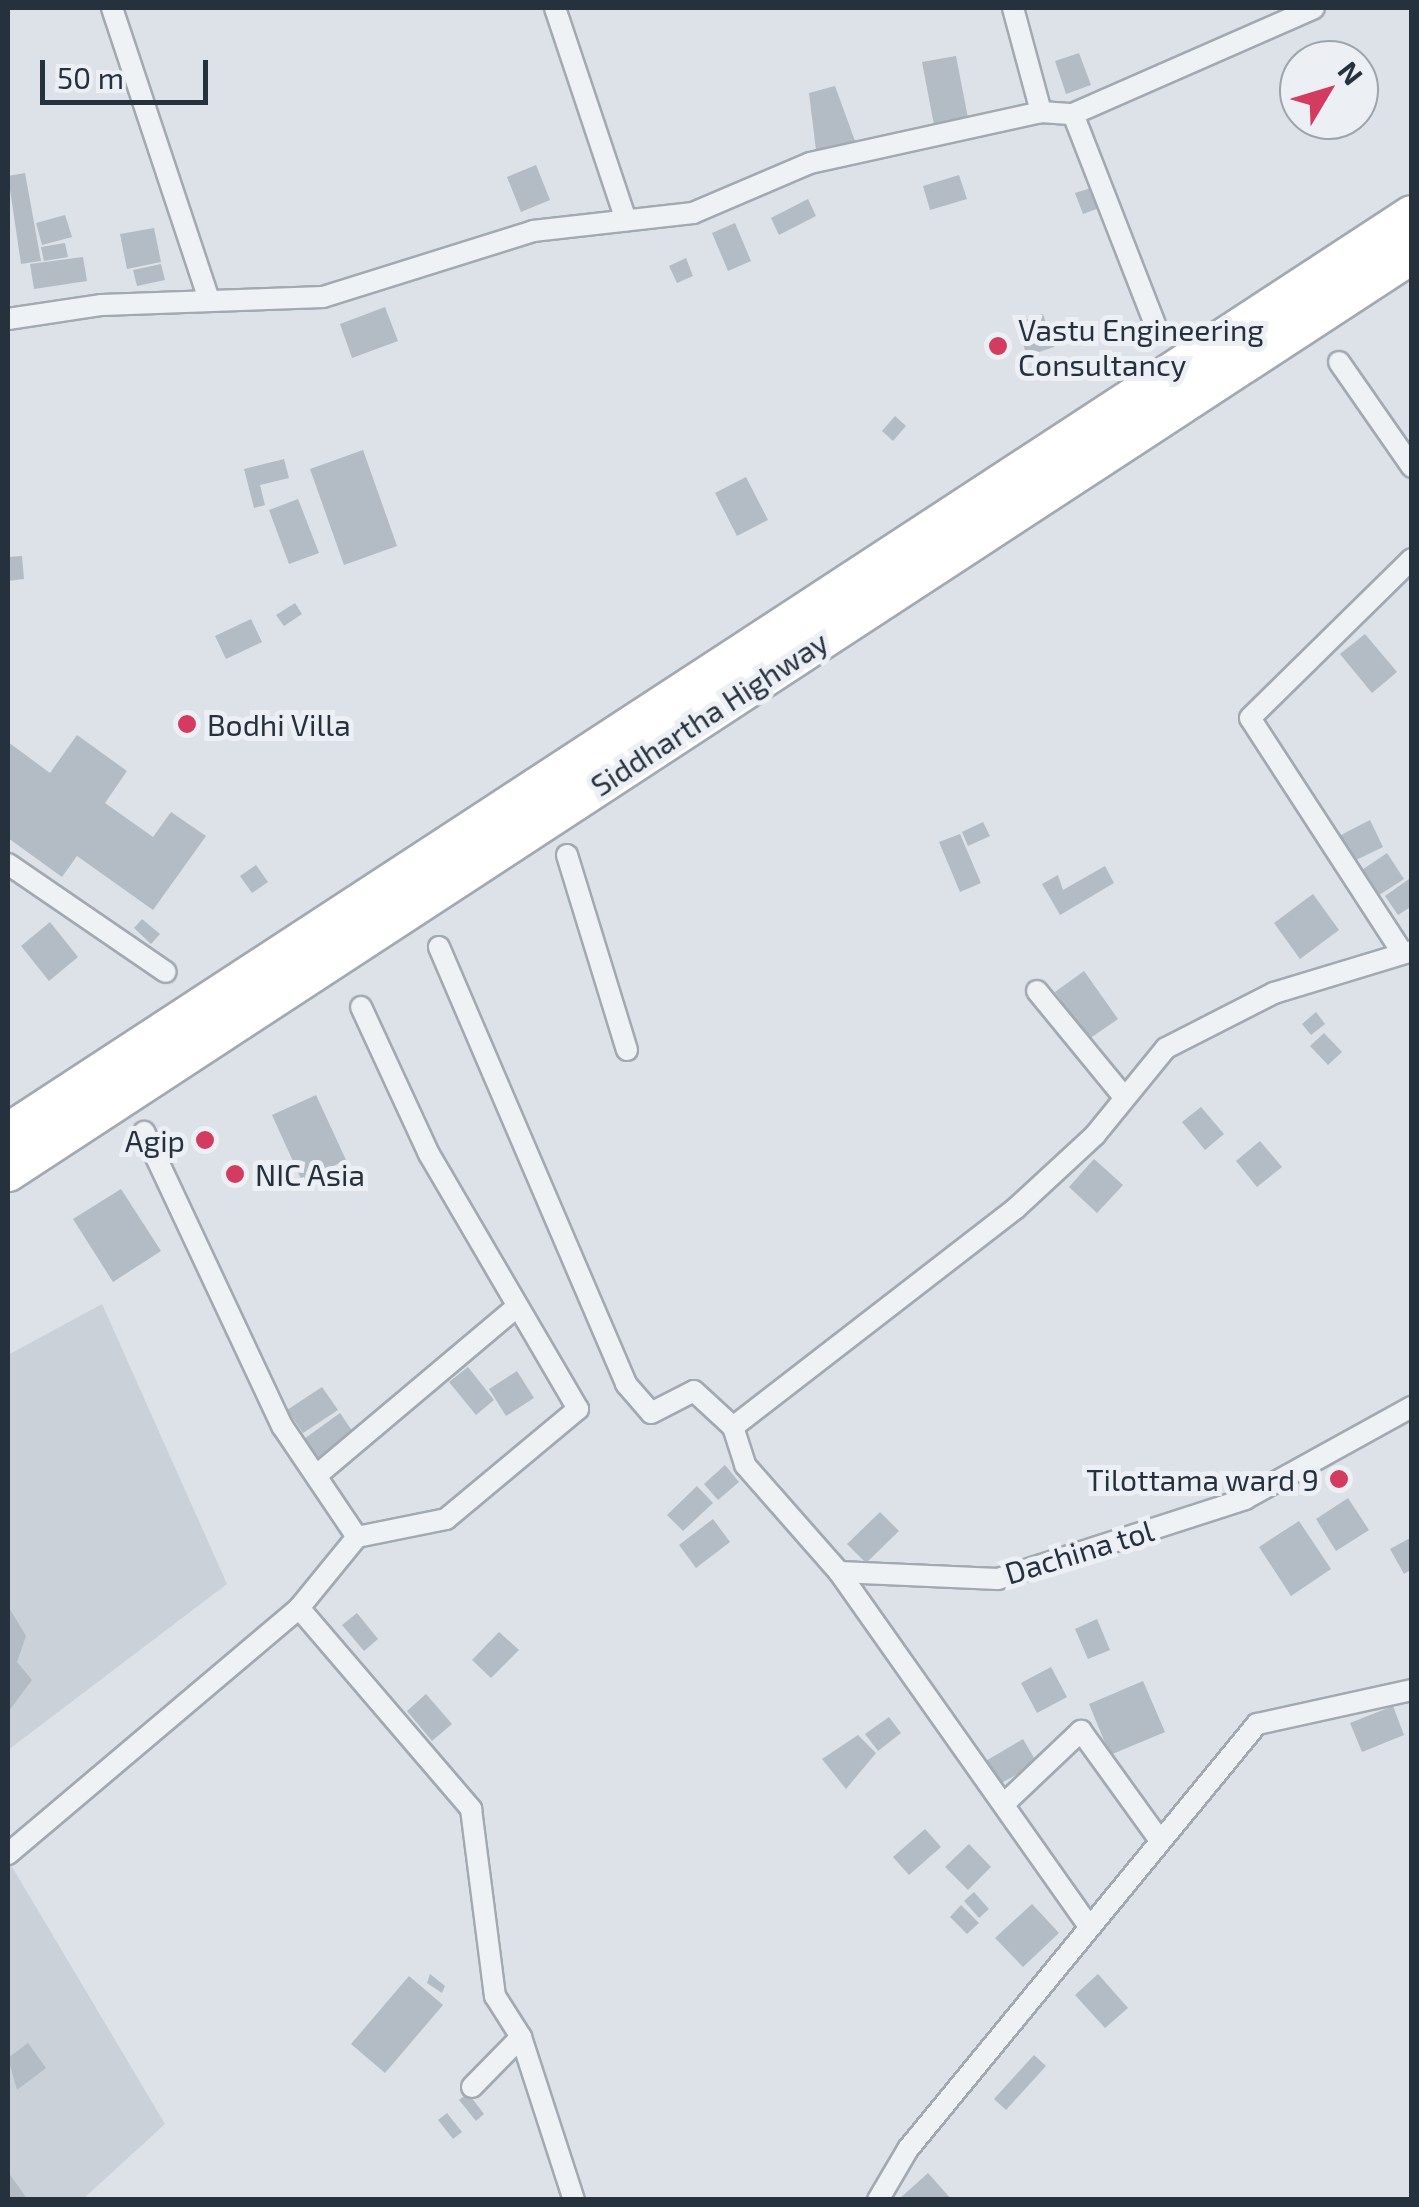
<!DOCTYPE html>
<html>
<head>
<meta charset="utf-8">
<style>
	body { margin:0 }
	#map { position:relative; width:1419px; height:2207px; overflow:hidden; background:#dce2e7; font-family:"Exo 2",sans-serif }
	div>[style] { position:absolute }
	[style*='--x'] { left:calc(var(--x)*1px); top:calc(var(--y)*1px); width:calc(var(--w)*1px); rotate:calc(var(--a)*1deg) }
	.built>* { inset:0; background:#cad1d9 }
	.building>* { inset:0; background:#b3bbc4 }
	.roads { filter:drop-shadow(2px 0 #a2a9b1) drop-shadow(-2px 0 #a2a9b1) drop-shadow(0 2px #a2a9b1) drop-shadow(0 -2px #a2a9b1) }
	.street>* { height:20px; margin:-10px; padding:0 10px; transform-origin:10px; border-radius:10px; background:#eff2f5 }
	.highway>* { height:38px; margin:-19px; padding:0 19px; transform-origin:19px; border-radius:19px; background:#fff }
	.dots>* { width:28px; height:28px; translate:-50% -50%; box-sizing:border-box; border:5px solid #ecf0f5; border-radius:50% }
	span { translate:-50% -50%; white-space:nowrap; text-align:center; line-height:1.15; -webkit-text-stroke:10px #ecf0f5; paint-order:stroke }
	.poi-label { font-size:30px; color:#26313e }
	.left { translate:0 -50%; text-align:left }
	.right { translate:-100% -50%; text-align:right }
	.street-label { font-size:30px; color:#26313e }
	.frame { position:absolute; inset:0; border:10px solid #26313e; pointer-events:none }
	.north { position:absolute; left:1279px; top:40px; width:100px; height:100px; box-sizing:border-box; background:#ecf0f5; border:2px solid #9da4ac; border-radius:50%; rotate:52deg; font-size:28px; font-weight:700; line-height:40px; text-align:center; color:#26313e }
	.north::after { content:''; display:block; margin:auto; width:35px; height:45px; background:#d33b61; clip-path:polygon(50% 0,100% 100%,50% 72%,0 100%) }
	.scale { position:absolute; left:40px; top:60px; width:168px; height:45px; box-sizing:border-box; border:5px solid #26313e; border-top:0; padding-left:12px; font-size:30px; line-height:35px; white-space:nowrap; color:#26313e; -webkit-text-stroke:8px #ecf0f5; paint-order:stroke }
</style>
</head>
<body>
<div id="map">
	<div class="built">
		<div style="clip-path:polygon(102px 1304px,227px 1584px,8px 1750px,8px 1355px)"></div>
		<div style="clip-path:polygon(8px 1860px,165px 2124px,83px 2199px,8px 2199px)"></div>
	</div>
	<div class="building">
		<div style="clip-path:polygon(1079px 53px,1091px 85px,1066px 94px,1055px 61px)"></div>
		<div style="clip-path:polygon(956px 56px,968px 118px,934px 125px,922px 62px)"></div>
		<div style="clip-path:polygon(835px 86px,855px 141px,816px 150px,809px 93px)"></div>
		<div style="clip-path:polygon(536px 165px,550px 200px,521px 212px,507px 177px)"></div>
		<div style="clip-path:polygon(25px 173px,41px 261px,21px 264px,8px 176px)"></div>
		<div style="clip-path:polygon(959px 175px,967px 199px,930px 210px,923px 186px)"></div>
		<div style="clip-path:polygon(1094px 187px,1102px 207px,1083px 214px,1075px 193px)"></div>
		<div style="clip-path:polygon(808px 199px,816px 216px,779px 235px,771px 218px)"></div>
		<div style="clip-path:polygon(65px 215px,72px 237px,42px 245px,36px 223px)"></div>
		<div style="clip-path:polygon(735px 223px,751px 261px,728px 271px,712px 233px)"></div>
		<div style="clip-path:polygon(154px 228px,161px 262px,127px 269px,120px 234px)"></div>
		<div style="clip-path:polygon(65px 243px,68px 257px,44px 261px,41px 247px)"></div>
		<div style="clip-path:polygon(83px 257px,87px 281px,34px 289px,30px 264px)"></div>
		<div style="clip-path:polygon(686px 258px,693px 276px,677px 283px,669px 266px)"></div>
		<div style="clip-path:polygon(161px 264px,165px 280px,137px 286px,133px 270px)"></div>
		<div style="clip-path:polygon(385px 307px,398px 341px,352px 358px,340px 324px)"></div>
		<div style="clip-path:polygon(1043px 314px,1054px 347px,1027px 356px,1016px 323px)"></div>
		<div style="clip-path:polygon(895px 416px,906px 426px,893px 441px,882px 431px)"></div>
		<div style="clip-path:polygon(363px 450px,397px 546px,344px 565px,310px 469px)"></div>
		<div style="clip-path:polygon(284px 459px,289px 478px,260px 485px,265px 505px,254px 508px,244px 469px)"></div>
		<div style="clip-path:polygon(746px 477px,768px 520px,737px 536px,715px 493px)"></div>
		<div style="clip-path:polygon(298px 499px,319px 553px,289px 564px,269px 510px)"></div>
		<div style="clip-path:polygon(22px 556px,24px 579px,8px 581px,8px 557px)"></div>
		<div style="clip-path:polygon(295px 603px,302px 614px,284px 626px,276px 615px)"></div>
		<div style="clip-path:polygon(251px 619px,262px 642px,226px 659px,215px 636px)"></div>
		<div style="clip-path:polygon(1365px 634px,1397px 672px,1372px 693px,1340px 654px)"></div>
		<div style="clip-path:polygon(77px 735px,127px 771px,105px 803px,153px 837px,171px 812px,206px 836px,153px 910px,77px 856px,62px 877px,8px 838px,8px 742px,50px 773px)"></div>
		<div style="clip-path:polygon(1370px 820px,1383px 847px,1354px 861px,1341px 835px)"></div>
		<div style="clip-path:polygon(983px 822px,990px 836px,968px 846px,962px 832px)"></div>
		<div style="clip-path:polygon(960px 834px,981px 883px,960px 892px,939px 842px)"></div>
		<div style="clip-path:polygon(1387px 853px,1404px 879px,1373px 899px,1356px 874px)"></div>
		<div style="clip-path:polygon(256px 865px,268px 882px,252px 893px,240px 876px)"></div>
		<div style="clip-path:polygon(1105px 866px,1114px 883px,1060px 915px,1042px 884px,1058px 875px,1063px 890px)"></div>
		<div style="clip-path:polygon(1409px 879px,1412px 906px,1398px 915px,1385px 896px)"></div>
		<div style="clip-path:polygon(1313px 894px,1339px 930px,1300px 959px,1274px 923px)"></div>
		<div style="clip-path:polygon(142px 919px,160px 934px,151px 944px,134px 928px)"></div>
		<div style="clip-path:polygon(50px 922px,78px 957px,49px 981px,21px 946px)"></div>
		<div style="clip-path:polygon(1084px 971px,1118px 1019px,1089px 1039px,1055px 992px)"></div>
		<div style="clip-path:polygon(1316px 1012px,1325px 1024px,1311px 1035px,1302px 1024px)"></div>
		<div style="clip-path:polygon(1324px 1033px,1342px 1052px,1328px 1065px,1310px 1046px)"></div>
		<div style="clip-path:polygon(316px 1095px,346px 1160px,302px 1181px,272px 1115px)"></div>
		<div style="clip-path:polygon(1201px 1107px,1224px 1134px,1205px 1150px,1182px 1122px)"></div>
		<div style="clip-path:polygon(1260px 1141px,1282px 1167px,1257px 1187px,1236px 1161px)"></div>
		<div style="clip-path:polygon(1094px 1159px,1123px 1185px,1097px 1213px,1069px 1187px)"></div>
		<div style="clip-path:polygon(121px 1189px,161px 1251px,113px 1282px,73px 1219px)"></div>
		<div style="clip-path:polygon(468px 1367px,494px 1400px,476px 1415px,449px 1382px)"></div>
		<div style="clip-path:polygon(517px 1371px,534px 1398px,506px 1416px,489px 1389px)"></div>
		<div style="clip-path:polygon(322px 1387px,338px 1410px,303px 1433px,287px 1410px)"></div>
		<div style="clip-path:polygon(340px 1413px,355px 1435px,318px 1461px,304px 1439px)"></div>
		<div style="clip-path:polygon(725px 1465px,739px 1482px,718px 1500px,704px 1484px)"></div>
		<div style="clip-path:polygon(697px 1486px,713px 1503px,683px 1531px,667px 1515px)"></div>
		<div style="clip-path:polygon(1348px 1498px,1369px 1530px,1336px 1551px,1316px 1519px)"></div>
		<div style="clip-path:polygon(880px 1512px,899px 1531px,866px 1563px,847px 1544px)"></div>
		<div style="clip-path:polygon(713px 1519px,730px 1542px,696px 1568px,679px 1545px)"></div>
		<div style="clip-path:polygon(1299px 1521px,1331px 1569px,1291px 1596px,1259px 1547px)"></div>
		<div style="clip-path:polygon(1412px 1537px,1412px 1569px,1404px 1574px,1390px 1549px)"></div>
		<div style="clip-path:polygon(8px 1606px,26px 1636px,17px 1662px,32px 1680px,8px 1712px)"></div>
		<div style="clip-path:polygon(357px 1613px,378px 1639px,364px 1651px,342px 1625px)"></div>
		<div style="clip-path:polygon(1097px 1619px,1110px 1650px,1088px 1659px,1075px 1629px)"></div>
		<div style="clip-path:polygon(499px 1632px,519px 1650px,491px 1678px,472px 1660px)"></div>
		<div style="clip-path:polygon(1051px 1667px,1067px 1697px,1037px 1713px,1021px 1683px)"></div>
		<div style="clip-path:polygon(1143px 1681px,1165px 1732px,1110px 1755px,1089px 1704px)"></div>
		<div style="clip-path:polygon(426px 1694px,452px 1724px,432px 1741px,407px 1711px)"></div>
		<div style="clip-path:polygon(1393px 1706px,1404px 1735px,1362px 1752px,1350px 1723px)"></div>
		<div style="clip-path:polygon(889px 1717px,901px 1733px,878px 1751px,865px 1734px)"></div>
		<div style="clip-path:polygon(858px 1735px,876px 1753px,846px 1789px,822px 1759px)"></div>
		<div style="clip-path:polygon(1023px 1739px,1037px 1763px,998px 1785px,984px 1762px)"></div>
		<div style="clip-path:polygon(925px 1829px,941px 1847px,909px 1875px,893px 1857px)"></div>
		<div style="clip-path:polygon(969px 1844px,991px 1867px,968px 1890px,945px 1867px)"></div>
		<div style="clip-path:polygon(974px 1892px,989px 1909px,979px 1918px,964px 1901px)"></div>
		<div style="clip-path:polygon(1032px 1904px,1059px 1933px,1023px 1967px,995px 1938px)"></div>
		<div style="clip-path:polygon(961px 1905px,979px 1923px,967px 1934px,950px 1917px)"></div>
		<div style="clip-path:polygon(430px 1974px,445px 1986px,442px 1993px,427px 1983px)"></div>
		<div style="clip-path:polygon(1098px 1974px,1128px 2008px,1105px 2028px,1075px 1995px)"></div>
		<div style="clip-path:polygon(409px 1976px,443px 2005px,385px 2073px,351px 2044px)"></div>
		<div style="clip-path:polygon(28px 2043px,46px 2068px,17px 2090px,8px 2058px)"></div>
		<div style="clip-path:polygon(1034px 2055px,1046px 2066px,1006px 2110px,994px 2099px)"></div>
		<div style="clip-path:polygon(468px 2093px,484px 2114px,476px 2121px,459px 2100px)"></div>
		<div style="clip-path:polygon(447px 2113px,462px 2132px,453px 2139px,438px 2120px)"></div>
		<div style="clip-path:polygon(8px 2172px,28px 2200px,8px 2200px)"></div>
		<div style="clip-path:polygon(928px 2173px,952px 2200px,898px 2200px)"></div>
	</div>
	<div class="roads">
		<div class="street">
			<div style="--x:112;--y:8;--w:307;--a:71.6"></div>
			<div style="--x:555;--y:8;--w:224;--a:71.5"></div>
			<div style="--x:1013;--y:8;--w:108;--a:74.9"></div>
			<div style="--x:1073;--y:114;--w:225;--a:68.7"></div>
			<div style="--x:8;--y:319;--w:95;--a:-8.5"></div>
			<div style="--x:102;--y:305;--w:221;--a:-2.1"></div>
			<div style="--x:323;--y:297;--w:220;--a:-17.4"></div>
			<div style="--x:533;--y:231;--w:161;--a:-6.4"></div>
			<div style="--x:693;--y:213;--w:127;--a:-23.1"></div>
			<div style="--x:810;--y:163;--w:237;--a:-12.4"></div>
			<div style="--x:1041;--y:112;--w:32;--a:4"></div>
			<div style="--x:1073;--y:114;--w:263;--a:-23.7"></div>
			<div style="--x:1339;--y:362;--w:128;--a:55.2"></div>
			<div style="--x:567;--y:855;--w:204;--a:72.9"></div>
			<div style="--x:8;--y:864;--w:191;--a:34.4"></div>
			<div style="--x:439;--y:947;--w:475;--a:66.8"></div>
			<div style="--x:626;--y:1384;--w:38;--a:49"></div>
			<div style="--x:651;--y:1413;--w:48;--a:-27.1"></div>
			<div style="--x:694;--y:1391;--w:53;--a:42.7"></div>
			<div style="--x:733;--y:1427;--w:40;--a:72"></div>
			<div style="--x:745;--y:1465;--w:142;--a:48.7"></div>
			<div style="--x:839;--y:1572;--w:433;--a:54.8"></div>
			<div style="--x:1400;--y:949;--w:275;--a:-123"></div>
			<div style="--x:1250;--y:718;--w:227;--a:-44.5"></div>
			<div style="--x:1037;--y:991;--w:137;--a:50.6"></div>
			<div style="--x:733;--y:1427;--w:358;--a:-37.7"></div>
			<div style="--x:1016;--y:1208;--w:108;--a:-42.7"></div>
			<div style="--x:1095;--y:1135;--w:112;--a:-50.8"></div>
			<div style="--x:1166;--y:1048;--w:121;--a:-27"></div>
			<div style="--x:1274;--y:993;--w:144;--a:-16.9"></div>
			<div style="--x:317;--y:1475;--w:258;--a:-40.1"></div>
			<div style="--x:357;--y:1537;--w:91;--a:-11.4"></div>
			<div style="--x:446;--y:1519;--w:172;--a:-39.8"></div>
			<div style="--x:578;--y:1409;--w:295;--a:-120.3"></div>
			<div style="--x:429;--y:1154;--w:162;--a:-114.8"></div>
			<div style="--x:839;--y:1572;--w:159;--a:2.5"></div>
			<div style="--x:998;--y:1579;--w:260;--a:-17.9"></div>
			<div style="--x:1245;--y:1499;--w:191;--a:-28.9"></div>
			<div style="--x:299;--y:1608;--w:265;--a:49.4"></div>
			<div style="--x:471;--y:1809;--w:189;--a:82.7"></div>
			<div style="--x:495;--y:1996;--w:49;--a:57.6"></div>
			<div style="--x:521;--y:2037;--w:171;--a:72"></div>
			<div style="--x:1005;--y:1803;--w:105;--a:-43.5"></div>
			<div style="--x:1081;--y:1731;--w:133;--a:54.2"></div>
			<div style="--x:8;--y:1854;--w:381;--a:-40.2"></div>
			<div style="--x:299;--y:1608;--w:92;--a:-50.8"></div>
			<div style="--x:357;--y:1537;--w:134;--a:-124"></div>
			<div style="--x:282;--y:1426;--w:325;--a:-115.1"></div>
			<div style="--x:472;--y:2087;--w:70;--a:-45.6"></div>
			<div style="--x:878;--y:2200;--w:59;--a:-59.5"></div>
			<div style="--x:908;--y:2149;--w:550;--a:-50.61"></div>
			<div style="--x:1257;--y:1724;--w:159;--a:-12.4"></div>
		</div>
		<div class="highway">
			<div style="--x:8;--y:1133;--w:1677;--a:-33.18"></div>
			<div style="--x:8;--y:1172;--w:1677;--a:-33.18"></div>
		</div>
	</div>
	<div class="dots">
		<div style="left:998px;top:346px;background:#d33b61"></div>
		<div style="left:187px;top:724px;background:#d33b61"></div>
		<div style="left:205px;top:1140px;background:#d33b61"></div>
		<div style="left:235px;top:1174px;background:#d33b61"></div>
		<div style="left:1339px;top:1479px;background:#d33b61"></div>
	</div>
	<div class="poi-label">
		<span class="left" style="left:1018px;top:346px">Vastu Engineering<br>Consultancy</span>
		<span class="left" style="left:207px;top:724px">Bodhi Villa</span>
		<span class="right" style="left:185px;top:1140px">Agip</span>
		<span class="left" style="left:255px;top:1174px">NIC Asia</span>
		<span class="right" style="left:1319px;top:1479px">Tilottama ward 9</span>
	</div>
	<div class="street-label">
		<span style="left:709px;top:713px;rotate:-33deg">Siddhartha Highway</span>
		<span style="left:1079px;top:1551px;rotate:-17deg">Dachina tol</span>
	</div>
	<div class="frame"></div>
	<div class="north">N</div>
	<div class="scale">50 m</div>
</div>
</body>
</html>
